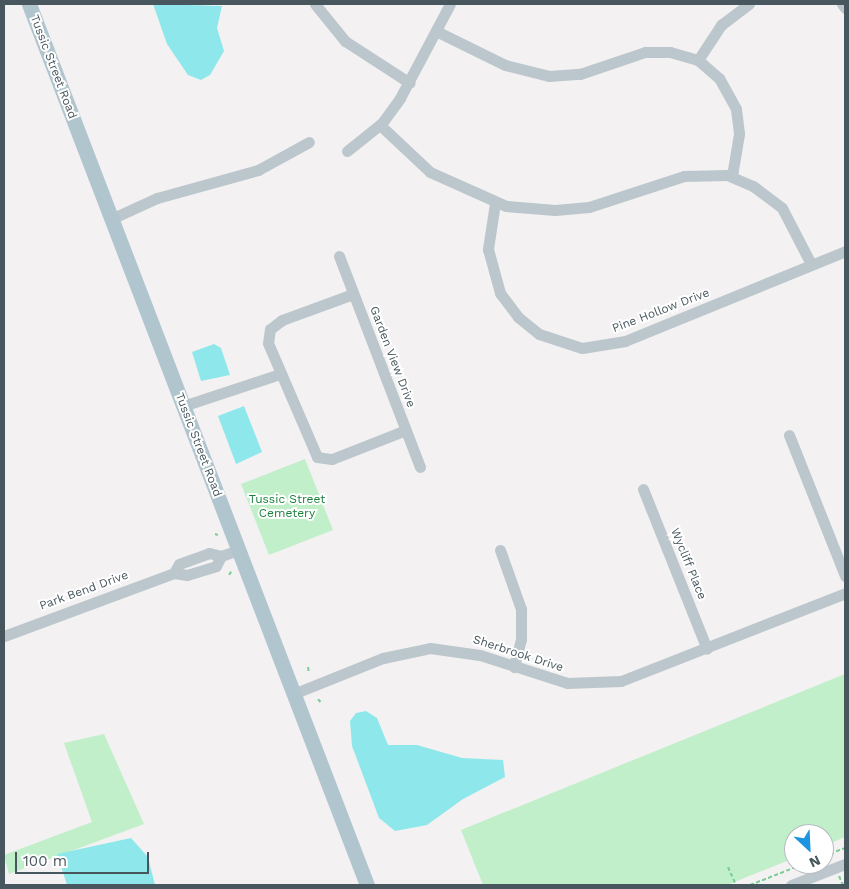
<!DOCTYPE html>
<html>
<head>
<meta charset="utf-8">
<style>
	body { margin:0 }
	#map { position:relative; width:849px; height:889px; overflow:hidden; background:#f3f1f1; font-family:"Work Sans",sans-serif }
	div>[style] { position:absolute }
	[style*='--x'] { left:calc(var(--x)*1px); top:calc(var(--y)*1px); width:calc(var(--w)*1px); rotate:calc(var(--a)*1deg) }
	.green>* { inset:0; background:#c0efca }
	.water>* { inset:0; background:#8ee8eb }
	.path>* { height:2px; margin-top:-1px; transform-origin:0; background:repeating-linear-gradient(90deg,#79cd95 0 4px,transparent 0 6.5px) }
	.minor>* { height:11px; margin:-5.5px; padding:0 5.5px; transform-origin:5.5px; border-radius:5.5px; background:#bcc7cd }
	.major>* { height:15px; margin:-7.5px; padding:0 7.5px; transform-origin:7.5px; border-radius:7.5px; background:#b1c5cf }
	span { translate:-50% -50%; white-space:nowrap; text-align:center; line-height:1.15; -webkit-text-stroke:4px #fff; paint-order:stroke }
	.street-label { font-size:12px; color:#48575e }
	.park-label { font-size:12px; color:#19803b }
	.frame { position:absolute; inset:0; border:5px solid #48575e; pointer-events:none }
	.north { position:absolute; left:784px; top:824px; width:50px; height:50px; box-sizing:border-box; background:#fff; border:1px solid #b6bcbf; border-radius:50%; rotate:155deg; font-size:14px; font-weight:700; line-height:20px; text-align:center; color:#48575e }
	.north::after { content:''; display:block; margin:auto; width:18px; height:22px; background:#1c94e2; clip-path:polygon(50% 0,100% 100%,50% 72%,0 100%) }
	.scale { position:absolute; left:15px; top:852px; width:134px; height:22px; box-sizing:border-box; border:2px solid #48575e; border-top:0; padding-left:6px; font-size:15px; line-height:18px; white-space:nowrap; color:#48575e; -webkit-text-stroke:4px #fff; paint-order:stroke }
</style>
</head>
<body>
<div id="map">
	<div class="green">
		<div style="clip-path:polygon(305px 459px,333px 530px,269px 555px,241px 484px)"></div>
		<div style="clip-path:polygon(845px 674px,845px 837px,824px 846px,824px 834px,794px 834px,794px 858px,727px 885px,483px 885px,461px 830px)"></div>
		<div style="clip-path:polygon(104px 734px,144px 824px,9px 874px,4px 855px,92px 822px,64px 743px)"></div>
	</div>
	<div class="water">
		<div style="clip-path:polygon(153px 4px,222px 6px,217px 28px,224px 51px,210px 75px,201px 80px,188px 75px,167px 44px)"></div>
		<div style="clip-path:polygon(214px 344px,221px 348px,230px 375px,201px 381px,192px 352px)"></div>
		<div style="clip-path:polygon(244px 406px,262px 452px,236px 464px,218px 416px)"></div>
		<div style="clip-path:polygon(366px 711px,377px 718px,388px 745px,417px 745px,462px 758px,503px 760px,505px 777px,463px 799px,427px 825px,395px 831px,379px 818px,352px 746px,350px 721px,356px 713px)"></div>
		<div style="clip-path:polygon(131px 838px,148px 857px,155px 885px,67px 885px,57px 854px)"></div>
	</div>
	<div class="path">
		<div style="--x:215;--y:534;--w:3;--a:18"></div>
		<div style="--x:229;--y:575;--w:4;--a:-56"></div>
		<div style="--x:308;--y:667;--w:6;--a:81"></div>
		<div style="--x:318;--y:699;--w:6;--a:51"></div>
		<div style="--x:823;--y:829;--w:27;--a:68"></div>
		<div style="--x:824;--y:856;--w:22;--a:-21"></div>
		<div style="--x:728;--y:867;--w:20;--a:66"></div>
		<div style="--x:839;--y:876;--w:10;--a:66"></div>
		<div style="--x:750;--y:885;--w:58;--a:-21.3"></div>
	</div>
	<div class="minor">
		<div style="--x:315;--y:4;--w:48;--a:51"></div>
		<div style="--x:345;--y:41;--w:77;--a:32.9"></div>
		<div style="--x:842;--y:4;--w:5;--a:53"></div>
		<div style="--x:436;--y:31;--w:77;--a:26.2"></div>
		<div style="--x:505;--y:65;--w:45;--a:14"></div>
		<div style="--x:549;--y:76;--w:31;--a:-4"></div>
		<div style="--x:580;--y:74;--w:69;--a:-18.7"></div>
		<div style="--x:645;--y:52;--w:25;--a:0"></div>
		<div style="--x:670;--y:52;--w:29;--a:16"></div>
		<div style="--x:698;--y:60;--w:28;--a:41"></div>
		<div style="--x:719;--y:78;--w:35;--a:61"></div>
		<div style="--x:736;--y:109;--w:25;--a:83"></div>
		<div style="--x:739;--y:134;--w:43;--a:99.5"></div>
		<div style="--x:698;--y:60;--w:42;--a:-56.7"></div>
		<div style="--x:721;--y:25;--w:35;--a:-37"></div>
		<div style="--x:380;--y:125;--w:69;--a:43.2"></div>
		<div style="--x:430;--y:172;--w:83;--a:24.1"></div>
		<div style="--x:506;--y:206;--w:49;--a:4.7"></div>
		<div style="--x:555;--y:210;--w:34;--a:-5"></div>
		<div style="--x:589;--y:207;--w:100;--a:-18.1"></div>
		<div style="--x:684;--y:176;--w:43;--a:-1.3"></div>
		<div style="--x:727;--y:175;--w:28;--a:23"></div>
		<div style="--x:753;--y:186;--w:36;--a:37"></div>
		<div style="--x:782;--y:208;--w:63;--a:62.6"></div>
		<div style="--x:347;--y:151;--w:45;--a:-38.7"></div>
		<div style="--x:382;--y:123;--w:31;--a:-54"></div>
		<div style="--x:400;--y:98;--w:106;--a:-62"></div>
		<div style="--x:495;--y:203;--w:47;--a:98.7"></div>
		<div style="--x:488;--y:249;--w:46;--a:74.7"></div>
		<div style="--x:500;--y:293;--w:30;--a:53"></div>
		<div style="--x:518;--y:317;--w:27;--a:39"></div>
		<div style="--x:539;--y:334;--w:45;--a:18"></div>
		<div style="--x:582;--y:348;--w:44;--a:-9.2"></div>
		<div style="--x:625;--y:341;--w:238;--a:-22.2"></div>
		<div style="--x:111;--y:219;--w:51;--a:-24.5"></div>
		<div style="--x:157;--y:198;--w:105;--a:-15.5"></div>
		<div style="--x:258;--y:170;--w:58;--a:-28.8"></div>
		<div style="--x:339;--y:256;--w:226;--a:69"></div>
		<div style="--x:353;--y:294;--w:76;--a:159.9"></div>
		<div style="--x:282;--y:320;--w:15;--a:143"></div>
		<div style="--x:270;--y:329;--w:14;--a:98"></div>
		<div style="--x:268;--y:343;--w:124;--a:66.7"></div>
		<div style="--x:317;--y:457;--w:15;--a:8"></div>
		<div style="--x:332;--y:459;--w:79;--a:-21.4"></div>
		<div style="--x:183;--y:406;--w:102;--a:-18.3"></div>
		<div style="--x:789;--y:435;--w:152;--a:68.3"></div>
		<div style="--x:643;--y:489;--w:172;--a:68.2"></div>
		<div style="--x:500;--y:550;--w:63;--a:70.4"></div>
		<div style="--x:521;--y:609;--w:30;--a:90"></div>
		<div style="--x:521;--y:639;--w:29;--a:104"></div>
		<div style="--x:174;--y:573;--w:10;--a:-61"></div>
		<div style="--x:179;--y:564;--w:32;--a:-20"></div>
		<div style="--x:209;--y:553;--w:12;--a:14"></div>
		<div style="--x:221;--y:556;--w:18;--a:-19"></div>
		<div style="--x:4;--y:636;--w:181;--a:-20.3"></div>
		<div style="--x:174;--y:573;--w:13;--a:9"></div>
		<div style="--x:187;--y:575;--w:30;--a:-17"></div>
		<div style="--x:216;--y:566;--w:11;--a:-63"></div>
		<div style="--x:293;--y:694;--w:97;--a:-21.8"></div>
		<div style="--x:383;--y:658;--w:48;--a:-12"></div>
		<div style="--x:430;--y:648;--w:50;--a:8"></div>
		<div style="--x:480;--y:655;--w:91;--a:17.8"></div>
		<div style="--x:567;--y:683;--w:54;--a:-2.1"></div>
		<div style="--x:621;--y:681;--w:241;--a:-21.4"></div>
		<div style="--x:791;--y:885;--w:58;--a:-21.3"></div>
	</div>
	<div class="major">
		<div style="--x:29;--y:4;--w:944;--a:69.01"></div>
	</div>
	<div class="street-label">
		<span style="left:53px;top:67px;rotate:69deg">Tussic Street Road</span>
		<span style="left:661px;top:311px;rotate:-21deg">Pine Hollow Drive</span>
		<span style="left:392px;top:357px;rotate:69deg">Garden View Drive</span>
		<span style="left:198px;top:445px;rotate:69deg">Tussic Street Road</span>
		<span style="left:688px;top:564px;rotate:68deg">Wycliff Place</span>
		<span style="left:84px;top:591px;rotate:-20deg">Park Bend Drive</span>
		<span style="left:518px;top:654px;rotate:18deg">Sherbrook Drive</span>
	</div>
	<div class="park-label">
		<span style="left:287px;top:507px">Tussic Street<br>Cemetery</span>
	</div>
	<div class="frame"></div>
	<div class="north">N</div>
	<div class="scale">100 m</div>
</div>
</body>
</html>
